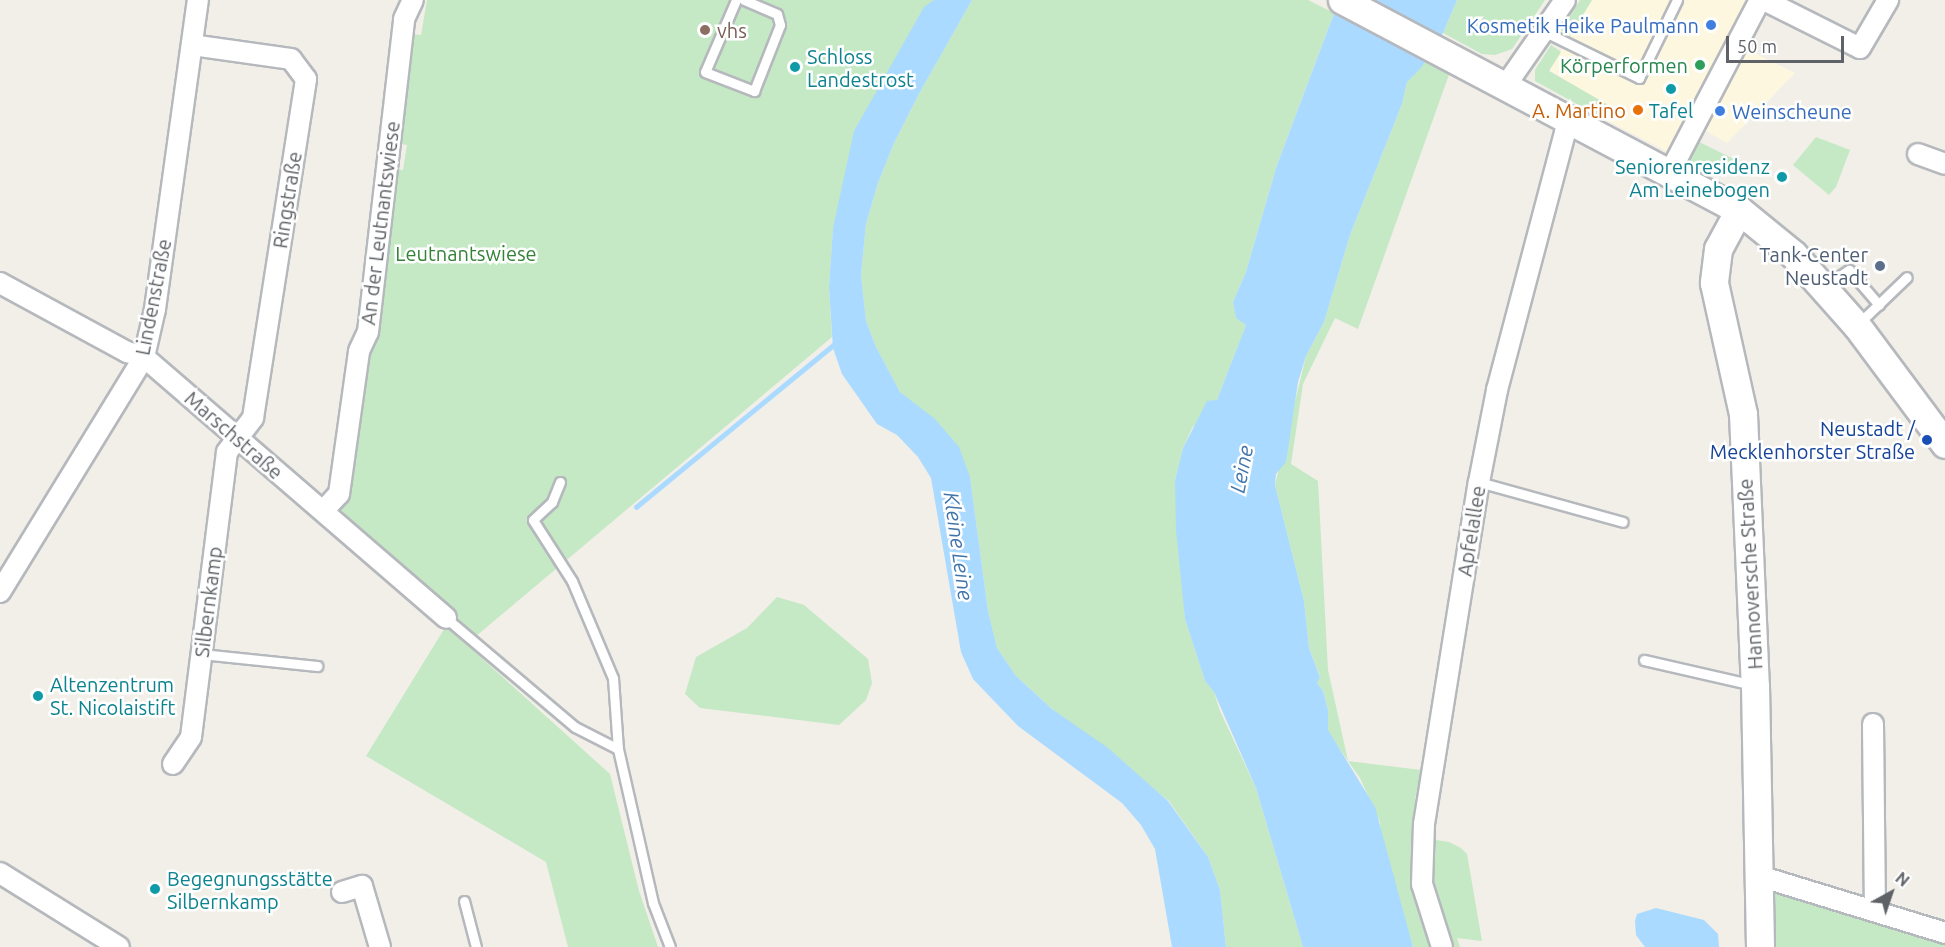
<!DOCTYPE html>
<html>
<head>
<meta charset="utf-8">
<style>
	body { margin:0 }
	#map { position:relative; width:1945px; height:947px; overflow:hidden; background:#f1efe8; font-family:Ubuntu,sans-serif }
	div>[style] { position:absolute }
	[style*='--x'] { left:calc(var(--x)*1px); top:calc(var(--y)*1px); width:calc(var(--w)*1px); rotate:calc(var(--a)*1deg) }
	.commercial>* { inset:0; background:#fef7e0 }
	.green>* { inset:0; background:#c5e8c5 }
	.water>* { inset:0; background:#aadaff }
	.stream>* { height:4.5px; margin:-2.25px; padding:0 2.25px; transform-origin:2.25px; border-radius:2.25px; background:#aadaff }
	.roads { filter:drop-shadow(2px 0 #b5b8bc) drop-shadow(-2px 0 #b5b8bc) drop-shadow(0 2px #b5b8bc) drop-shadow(0 -2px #b5b8bc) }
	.lane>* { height:9px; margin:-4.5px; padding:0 4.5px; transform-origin:4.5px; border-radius:4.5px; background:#fff }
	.street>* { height:20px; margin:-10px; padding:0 10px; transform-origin:10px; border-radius:10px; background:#fff }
	.secondary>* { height:27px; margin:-13.5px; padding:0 13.5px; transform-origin:13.5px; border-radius:13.5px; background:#fff }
	.dots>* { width:16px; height:16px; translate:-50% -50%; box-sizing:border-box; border:3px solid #fff; border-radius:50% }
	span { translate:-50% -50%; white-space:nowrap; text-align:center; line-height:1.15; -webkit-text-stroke:5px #fff; paint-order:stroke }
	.shop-label { font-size:20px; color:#366cbe }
	.right { translate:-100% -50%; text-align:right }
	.left { translate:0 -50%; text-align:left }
	.education-label { font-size:20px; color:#785e54 }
	.culture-label { font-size:20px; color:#0d838f }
	.leisure-label { font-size:20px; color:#27864d }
	.food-label { font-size:20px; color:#c56008 }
	.street-label { font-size:20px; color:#5f6368 }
	.park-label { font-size:20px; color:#348238 }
	.service-label { font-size:20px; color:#4e5e75 }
	.transit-label { font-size:20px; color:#164399 }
	.water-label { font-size:21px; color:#4174aa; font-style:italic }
	.north { position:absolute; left:1861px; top:863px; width:60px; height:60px; -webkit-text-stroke:4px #fff; paint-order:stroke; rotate:40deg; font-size:16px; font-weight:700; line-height:24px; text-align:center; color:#5f6368 }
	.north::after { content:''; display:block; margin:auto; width:21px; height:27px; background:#5f6368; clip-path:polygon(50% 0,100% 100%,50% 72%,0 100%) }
	.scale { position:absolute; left:1726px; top:36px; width:118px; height:27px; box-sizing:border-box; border:3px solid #5f6368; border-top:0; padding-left:8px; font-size:18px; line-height:21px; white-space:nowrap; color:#5f6368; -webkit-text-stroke:4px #fff; paint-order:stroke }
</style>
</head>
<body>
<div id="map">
	<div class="commercial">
		<div style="clip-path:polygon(1592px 0,1764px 0,1740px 46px,1795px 73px,1727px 143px,1697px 126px,1680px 158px,1604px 119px,1609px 106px,1549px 70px)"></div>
	</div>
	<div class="green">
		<div style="clip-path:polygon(427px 0,934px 0,833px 229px,829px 287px,832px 337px,475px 637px,448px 615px,340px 509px,396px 169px,403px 170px,407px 145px,395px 143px,410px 34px,421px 35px)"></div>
		<div style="clip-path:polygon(972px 0,1308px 0,1334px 13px,1277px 165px,1246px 272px,1233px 302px,1236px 317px,1246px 325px,1217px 400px,1192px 428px,1183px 448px,1175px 480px,1185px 619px,1205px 681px,1214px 692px,1220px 711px,1256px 788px,1303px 947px,1226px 947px,1220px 890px,1208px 857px,1169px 801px,1052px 709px,1016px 676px,997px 648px,988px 611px,970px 477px,900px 392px,876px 347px,866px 321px,861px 275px,866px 224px,878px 183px,894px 143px,920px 92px)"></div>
		<div style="clip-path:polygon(1457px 0,1545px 0,1512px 49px,1495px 55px,1482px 54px,1443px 33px)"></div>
		<div style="clip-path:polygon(1580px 0,1592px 0,1570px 36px,1561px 30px)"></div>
		<div style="clip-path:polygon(1551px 45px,1561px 52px,1549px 71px,1610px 106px,1604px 119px,1535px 81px,1535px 70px)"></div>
		<div style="clip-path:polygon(1428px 58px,1451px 69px,1358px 329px,1335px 318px,1303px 384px,1291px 464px,1318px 481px,1328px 670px,1348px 761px,1421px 770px,1415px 799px,1417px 837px,1449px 842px,1461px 848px,1467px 854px,1482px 941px,1457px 938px,1460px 947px,1413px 947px,1381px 834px,1380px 822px,1360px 778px,1341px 751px,1335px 742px,1331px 737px,1328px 730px,1328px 710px,1323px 691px,1317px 683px,1320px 676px,1309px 648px,1304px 601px,1275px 485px,1306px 356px,1324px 322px,1350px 235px,1402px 104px,1407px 82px)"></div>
		<div style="clip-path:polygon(1816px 137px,1850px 150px,1836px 187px,1829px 195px,1793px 165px)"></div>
		<div style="clip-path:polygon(1693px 139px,1738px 161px,1729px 172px,1718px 168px,1716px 173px,1683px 157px)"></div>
		<div style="clip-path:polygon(777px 597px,804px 605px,868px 659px,872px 683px,866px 700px,839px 725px,700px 708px,685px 694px,696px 657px,747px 628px)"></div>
		<div style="clip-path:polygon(446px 626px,610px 774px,639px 891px,658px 947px,568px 947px,546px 862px,366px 756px)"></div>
		<div style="clip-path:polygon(1769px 887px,1876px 920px,1945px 944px,1945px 947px,1771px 947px)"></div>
	</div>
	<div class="water">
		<div style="clip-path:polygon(934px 0,972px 0,920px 92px,894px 143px,878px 183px,866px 224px,861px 275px,866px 321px,876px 347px,900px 392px,935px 419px,959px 447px,970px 477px,988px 611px,997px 648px,1016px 676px,1052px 709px,1108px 748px,1168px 801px,1208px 857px,1220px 890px,1226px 947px,1172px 947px,1155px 849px,1141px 825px,1122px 803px,1018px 726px,973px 679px,961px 652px,931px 478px,918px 457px,897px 435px,877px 424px,842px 374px,833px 348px,829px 287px,833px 228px,854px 131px,924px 7px)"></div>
		<div style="clip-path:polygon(1339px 0,1457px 0,1443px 33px,1421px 68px,1407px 82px,1402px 104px,1350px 235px,1324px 322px,1306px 356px,1298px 382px,1286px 462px,1276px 474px,1275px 485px,1304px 601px,1309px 648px,1320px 677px,1317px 683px,1323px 691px,1328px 710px,1328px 730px,1375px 807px,1413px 947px,1303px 947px,1256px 788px,1214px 692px,1205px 681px,1185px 619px,1176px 530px,1175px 480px,1183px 448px,1207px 401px,1217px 400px,1246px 325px,1236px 318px,1233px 302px,1246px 272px,1277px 165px)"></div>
		<div style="clip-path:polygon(1656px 908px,1704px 920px,1718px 934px,1719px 947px,1645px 947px,1636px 935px,1635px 921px,1637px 914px)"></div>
	</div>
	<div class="stream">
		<div style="--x:636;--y:507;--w:259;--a:-39.4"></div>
	</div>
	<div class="roads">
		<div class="lane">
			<div style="--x:736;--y:0;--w:78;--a:113.3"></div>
			<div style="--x:705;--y:72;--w:53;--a:21.2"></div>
			<div style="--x:754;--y:91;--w:71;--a:-68.5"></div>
			<div style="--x:780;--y:25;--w:11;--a:-105"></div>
			<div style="--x:777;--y:14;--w:36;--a:-157"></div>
			<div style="--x:1543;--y:31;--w:107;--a:26.1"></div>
			<div style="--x:1639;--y:78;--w:87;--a:-64"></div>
			<div style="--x:1825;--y:286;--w:29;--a:-34"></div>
			<div style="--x:1849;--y:270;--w:46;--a:49.4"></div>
			<div style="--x:1859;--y:323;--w:66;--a:-43.8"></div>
			<div style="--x:560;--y:482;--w:22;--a:112"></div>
			<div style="--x:552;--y:502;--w:26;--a:137"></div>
			<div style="--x:533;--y:520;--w:72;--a:57.4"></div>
			<div style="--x:572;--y:581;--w:105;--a:67.1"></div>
			<div style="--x:613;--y:678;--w:71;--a:86"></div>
			<div style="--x:618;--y:749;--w:158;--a:77.2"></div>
			<div style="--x:653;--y:903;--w:47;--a:68.9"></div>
			<div style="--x:1479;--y:482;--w:149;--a:15.5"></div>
			<div style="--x:446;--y:618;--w:169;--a:40.2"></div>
			<div style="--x:575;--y:727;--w:48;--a:27.1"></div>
			<div style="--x:201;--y:654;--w:117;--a:5.9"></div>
			<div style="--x:1644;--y:660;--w:112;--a:12.9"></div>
			<div style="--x:464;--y:901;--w:48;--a:75.4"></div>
		</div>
		<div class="street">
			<div style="--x:1764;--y:0;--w:107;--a:26.6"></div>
			<div style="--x:1860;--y:48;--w:56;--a:-59.7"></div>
			<div style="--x:1506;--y:85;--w:103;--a:-55.2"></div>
			<div style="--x:1918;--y:154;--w:29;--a:20"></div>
			<div style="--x:1670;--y:172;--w:194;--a:-62.4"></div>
			<div style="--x:0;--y:283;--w:145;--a:28.5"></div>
			<div style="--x:127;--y:352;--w:18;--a:16"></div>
			<div style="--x:144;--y:357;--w:399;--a:40.8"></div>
			<div style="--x:323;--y:511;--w:23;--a:-47"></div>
			<div style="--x:339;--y:494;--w:144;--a:-82"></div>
			<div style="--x:359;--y:351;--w:21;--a:-65"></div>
			<div style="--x:368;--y:332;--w:315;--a:-83.4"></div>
			<div style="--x:404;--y:19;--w:21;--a:-65"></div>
			<div style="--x:0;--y:592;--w:276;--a:-58.5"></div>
			<div style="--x:144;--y:357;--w:49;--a:-77.1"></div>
			<div style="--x:155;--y:309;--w:312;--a:-82.1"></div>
			<div style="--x:1873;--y:724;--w:186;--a:89.4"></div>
			<div style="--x:173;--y:764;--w:32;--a:-56"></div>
			<div style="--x:191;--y:737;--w:287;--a:-82.8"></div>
			<div style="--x:227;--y:452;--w:43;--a:-52.6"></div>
			<div style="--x:253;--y:418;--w:343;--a:-81.1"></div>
			<div style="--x:306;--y:79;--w:25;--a:-127"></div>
			<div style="--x:291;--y:59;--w:100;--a:-172"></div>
			<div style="--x:0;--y:873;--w:140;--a:31.9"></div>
			<div style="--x:1759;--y:876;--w:195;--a:17"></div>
			<div style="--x:342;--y:892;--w:21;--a:-17"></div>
			<div style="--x:362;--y:886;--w:64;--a:73.6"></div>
			<div style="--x:1442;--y:947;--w:66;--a:-107.6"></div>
			<div style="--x:1422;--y:884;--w:60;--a:-88.1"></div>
			<div style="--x:1424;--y:824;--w:346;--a:-80.9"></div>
			<div style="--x:1479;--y:482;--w:94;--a:-78.9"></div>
			<div style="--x:1497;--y:390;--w:267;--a:-75.2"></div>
			<div style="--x:1565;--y:132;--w:13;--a:-58"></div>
		</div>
		<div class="secondary">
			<div style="--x:1342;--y:0;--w:449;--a:27.9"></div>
			<div style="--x:1739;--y:210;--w:70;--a:39.2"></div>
			<div style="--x:1793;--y:254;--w:96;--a:48.4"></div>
			<div style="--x:1857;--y:326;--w:147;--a:53.3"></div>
			<div style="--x:1739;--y:210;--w:44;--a:118.3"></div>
			<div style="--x:1718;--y:249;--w:34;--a:97"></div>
			<div style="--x:1714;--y:283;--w:134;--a:77.5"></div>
			<div style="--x:1743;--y:414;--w:272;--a:87.5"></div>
			<div style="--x:1755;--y:686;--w:261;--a:88.9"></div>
		</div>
	</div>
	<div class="dots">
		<div style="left:1711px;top:25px;background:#3f7fe0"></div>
		<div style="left:705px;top:30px;background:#8d6e63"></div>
		<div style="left:1700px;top:65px;background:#2e9e5b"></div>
		<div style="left:795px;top:67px;background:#0f9aa8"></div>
		<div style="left:1671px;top:89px;background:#0f9aa8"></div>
		<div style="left:1638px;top:110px;background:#e8710a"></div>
		<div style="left:1720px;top:111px;background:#3f7fe0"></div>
		<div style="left:1782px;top:177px;background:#0f9aa8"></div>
		<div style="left:1880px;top:266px;background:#5c6f8a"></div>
		<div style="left:1927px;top:440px;background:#1a4fb4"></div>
		<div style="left:38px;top:696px;background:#0f9aa8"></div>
		<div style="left:155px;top:889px;background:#0f9aa8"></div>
	</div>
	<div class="shop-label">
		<span class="right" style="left:1699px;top:25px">Kosmetik Heike Paulmann</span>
		<span class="left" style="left:1732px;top:111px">Weinscheune</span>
	</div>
	<div class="education-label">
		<span class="left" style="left:717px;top:30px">vhs</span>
	</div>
	<div class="culture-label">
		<span class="left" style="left:807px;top:68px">Schloss<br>Landestrost</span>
		<span style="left:1671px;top:110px">Tafel</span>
		<span class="right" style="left:1770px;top:178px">Seniorenresidenz<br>Am Leinebogen</span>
		<span class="left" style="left:50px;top:696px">Altenzentrum<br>St. Nicolaistift</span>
		<span class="left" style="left:167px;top:890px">Begegnungsstätte<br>Silbernkamp</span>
	</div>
	<div class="leisure-label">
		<span class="right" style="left:1688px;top:65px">Körperformen</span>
	</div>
	<div class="food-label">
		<span class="right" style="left:1626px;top:110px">A. Martino</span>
	</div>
	<div class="street-label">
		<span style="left:287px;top:200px;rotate:-81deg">Ringstraße</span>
		<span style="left:380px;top:223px;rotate:-83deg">An der Leutnantswiese</span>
		<span style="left:153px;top:297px;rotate:-79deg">Lindenstraße</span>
		<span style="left:234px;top:435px;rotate:41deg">Marschstraße</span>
		<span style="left:1471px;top:531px;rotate:-81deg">Apfelallee</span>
		<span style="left:1750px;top:574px;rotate:-93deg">Hannoversche Straße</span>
		<span style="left:208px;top:602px;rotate:-83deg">Silbernkamp</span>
	</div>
	<div class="park-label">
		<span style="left:466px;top:253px">Leutnantswiese</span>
	</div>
	<div class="service-label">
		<span class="right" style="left:1868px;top:266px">Tank-Center<br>Neustadt</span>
	</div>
	<div class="transit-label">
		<span class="right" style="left:1915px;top:440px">Neustadt /<br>Mecklenhorster Straße</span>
	</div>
	<div class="water-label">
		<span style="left:1241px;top:469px;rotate:-79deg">Leine</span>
		<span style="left:959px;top:546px;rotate:82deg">Kleine Leine</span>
	</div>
	<div class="north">N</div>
	<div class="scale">50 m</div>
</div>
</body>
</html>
